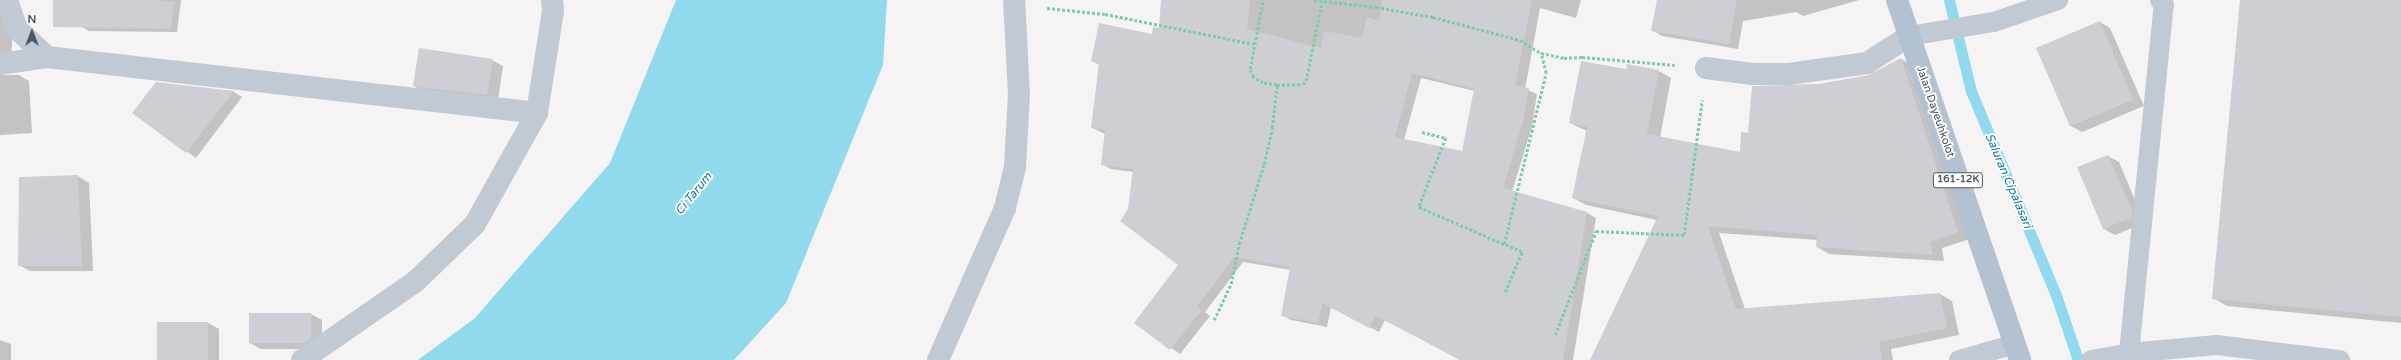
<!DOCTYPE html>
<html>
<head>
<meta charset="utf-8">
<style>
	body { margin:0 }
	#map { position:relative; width:2401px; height:360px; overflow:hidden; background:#f5f3f3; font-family:"Varela Round",sans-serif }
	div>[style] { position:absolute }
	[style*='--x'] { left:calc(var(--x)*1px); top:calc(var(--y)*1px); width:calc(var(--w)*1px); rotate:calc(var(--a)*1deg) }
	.water>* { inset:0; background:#90daee }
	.shadow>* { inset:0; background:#0003 }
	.stream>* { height:11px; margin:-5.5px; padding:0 5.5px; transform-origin:5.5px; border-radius:5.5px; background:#90daee }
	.building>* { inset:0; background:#cdcfd5 }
	.path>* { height:2.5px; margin-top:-1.25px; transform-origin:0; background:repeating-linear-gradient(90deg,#7ad0a6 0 3px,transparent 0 5px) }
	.lane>* { height:20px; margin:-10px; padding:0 10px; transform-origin:10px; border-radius:10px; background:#c1cad2 }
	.street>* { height:22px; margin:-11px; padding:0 11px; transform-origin:11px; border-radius:11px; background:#c1cad2 }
	.primary>* { height:22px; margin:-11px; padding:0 11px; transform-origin:11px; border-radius:11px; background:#b3c2d1 }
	span { translate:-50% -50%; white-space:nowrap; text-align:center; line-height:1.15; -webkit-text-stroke:4px #fff; paint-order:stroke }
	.shield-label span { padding:1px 3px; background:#fff; border:1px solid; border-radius:3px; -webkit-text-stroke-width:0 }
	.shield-label { font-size:10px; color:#4a5661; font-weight:700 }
	.street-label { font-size:11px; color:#4a5661 }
	.water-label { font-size:12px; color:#0c7c9b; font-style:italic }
	.north { position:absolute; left:12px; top:12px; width:40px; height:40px; -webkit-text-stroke:3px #fff; paint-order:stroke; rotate:0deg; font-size:11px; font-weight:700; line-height:16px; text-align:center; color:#4a5661 }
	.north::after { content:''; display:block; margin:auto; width:14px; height:18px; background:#4a5661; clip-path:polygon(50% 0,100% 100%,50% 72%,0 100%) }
</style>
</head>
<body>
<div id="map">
	<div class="water">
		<div style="clip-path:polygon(676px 0,887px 0,883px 65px,786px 303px,734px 360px,418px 360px,475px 318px,610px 163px)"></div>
	</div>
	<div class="shadow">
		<div style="clip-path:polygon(82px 0,181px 0,177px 32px,89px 31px,82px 27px)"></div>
		<div style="clip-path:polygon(evenodd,1162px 0,1581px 0,1576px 18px,1540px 8px,1525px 89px,1537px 94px,1532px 126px,1512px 192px,1587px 213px,1596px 218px,1573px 360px,1460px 360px,1385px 320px,1379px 332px,1331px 307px,1327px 327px,1291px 320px,1282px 315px,1291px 270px,1243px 262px,1205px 312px,1210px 316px,1180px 354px,1135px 322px,1179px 265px,1133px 172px,1111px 169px,1102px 164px,1105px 134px,1093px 128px,1100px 65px,1092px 61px,1153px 36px,1160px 29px,1162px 0,1421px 78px,1475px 91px,1463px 152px,1404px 140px,1421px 78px)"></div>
		<div style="clip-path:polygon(1658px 0,1859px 0,1803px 16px,1796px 12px,1743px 21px,1738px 49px,1662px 36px,1652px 30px)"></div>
		<div style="clip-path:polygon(2241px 0,2401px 0,2401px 323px,2227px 306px,2213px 298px)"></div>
		<div style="clip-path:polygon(0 8px,13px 32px,11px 57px,0 68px)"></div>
		<div style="clip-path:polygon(2100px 22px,2110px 28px,2144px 106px,2082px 132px,2071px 126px,2038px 48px)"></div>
		<div style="clip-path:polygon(1901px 59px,1913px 66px,1970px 239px,1942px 248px,1944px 261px,1829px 254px,1817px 247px,1818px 240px,1719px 233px,1745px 309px,1940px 294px,1952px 301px,1959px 335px,1891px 349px,1893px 360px,1591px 360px,1657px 220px,1586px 205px,1573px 198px,1587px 131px,1570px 123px,1627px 70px,1628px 65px,1659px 71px,1671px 78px,1660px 138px,1741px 154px,1749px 134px,1819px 85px,1869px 76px)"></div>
		<div style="clip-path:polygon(492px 60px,503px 66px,498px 100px,425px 92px,414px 86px)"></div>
		<div style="clip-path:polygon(0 75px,19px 75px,29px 81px,32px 133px,0 135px)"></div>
		<div style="clip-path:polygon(156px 83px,234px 92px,242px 97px,196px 158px,133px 113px)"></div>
		<div style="clip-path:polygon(2108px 156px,2119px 162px,2142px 217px,2142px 224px,2115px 235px,2104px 229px,2078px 168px)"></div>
		<div style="clip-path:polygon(78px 176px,89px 183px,93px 271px,30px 271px,19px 265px)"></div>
		<div style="clip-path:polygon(311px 314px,322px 320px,322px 345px,315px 349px,261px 349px,250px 343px)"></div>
		<div style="clip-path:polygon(158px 323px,208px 323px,219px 329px,219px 360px,158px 360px)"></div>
		<div style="clip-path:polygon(0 340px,11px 344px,11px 360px,0 360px)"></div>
	</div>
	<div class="stream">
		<div style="--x:1949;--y:0;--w:94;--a:76.4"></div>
		<div style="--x:1971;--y:91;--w:224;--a:67.4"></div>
		<div style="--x:2057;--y:298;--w:65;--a:71.3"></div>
	</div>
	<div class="building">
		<div style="clip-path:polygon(53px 0,153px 0,174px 2px,171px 29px,53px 27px)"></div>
		<div style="clip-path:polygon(evenodd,1161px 0,1250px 0,1247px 29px,1321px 48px,1324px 31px,1362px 38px,1367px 17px,1379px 21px,1382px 0,1532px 0,1515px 86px,1529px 88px,1523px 121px,1503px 188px,1587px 212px,1563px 360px,1461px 360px,1376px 316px,1369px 328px,1322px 303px,1318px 323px,1281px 316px,1290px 267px,1234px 257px,1197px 307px,1202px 310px,1170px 350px,1134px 323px,1178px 265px,1120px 221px,1128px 209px,1133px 169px,1101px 165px,1105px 130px,1091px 128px,1099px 63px,1091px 61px,1099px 23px,1152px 34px,1153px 27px,1159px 28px,1161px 0,1412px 73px,1474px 89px,1462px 151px,1395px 137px,1412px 73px)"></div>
		<div style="clip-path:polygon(1657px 0,1737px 0,1729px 44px,1651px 31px)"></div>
		<div style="clip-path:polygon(2240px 0,2401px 0,2401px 317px,2212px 299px)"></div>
		<div style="clip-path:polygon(2100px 21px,2133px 100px,2070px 126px,2036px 48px)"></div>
		<div style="clip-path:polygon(419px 48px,493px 59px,487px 95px,413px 86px)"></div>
		<div style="clip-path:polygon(1901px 58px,1958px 232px,1930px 242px,1933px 255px,1816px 247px,1817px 235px,1708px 226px,1736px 309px,1940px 293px,1947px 328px,1879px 342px,1882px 360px,1590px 360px,1658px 216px,1572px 198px,1587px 127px,1569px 123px,1581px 61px,1626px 69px,1627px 64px,1659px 70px,1647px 134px,1740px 152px,1741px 132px,1748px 133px,1752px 86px,1819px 84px,1869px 75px)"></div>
		<div style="clip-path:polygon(156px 82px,234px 91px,186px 153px,132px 113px)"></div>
		<div style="clip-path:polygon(2108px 155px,2132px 210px,2131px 218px,2103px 229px,2077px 167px)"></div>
		<div style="clip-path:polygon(78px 175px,82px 266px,18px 266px,19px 177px)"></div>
		<div style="clip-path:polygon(249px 313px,311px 313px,311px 338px,304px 343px,249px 343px)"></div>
		<div style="clip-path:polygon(157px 322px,208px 322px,208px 360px,157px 360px)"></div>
	</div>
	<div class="path">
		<div style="--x:1314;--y:0;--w:62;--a:6.4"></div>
		<div style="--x:1376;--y:7;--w:58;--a:10"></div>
		<div style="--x:1433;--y:17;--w:90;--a:14.8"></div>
		<div style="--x:1520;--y:40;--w:25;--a:32"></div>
		<div style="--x:1541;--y:53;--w:24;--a:12"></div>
		<div style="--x:1564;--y:58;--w:18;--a:-3"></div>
		<div style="--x:1582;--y:57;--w:93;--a:4.9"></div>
		<div style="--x:1047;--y:8;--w:58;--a:5.9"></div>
		<div style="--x:1105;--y:14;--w:152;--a:11.4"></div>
		<div style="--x:1277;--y:85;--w:26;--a:-2"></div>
		<div style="--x:1303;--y:84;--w:4;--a:-45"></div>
		<div style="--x:1306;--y:81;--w:81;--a:-78.6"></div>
		<div style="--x:1422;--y:132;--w:25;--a:14"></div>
		<div style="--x:1446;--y:138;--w:74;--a:111.4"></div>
		<div style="--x:1419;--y:207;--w:93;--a:23.5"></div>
		<div style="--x:1505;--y:292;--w:43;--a:-67"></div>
		<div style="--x:1522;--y:252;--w:20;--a:-156"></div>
		<div style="--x:1504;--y:244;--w:176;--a:-76.2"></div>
		<div style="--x:1546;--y:73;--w:21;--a:-104"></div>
		<div style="--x:1214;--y:320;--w:40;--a:-65"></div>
		<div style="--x:1231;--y:284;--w:41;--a:-78.7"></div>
		<div style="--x:1239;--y:244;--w:84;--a:-72.6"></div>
		<div style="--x:1264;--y:164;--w:37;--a:-77"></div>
		<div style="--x:1272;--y:128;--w:43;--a:-83.4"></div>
		<div style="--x:1277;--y:85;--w:14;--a:-172"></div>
		<div style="--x:1263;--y:83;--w:12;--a:-149"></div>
		<div style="--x:1253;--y:77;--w:9;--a:-111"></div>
		<div style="--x:1250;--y:69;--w:70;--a:-79.3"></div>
		<div style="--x:1555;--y:335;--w:112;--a:-68.5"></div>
		<div style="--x:1596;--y:231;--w:88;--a:2.6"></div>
		<div style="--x:1684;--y:235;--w:136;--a:-82.4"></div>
	</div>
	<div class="lane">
		<div style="--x:1909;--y:36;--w:86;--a:-9.4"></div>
		<div style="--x:1994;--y:22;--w:68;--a:-19"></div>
		<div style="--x:2129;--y:353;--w:350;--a:-84.3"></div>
		<div style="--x:2164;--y:5;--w:6;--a:-129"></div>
		<div style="--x:1959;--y:360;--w:58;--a:-15.9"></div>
		<div style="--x:2091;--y:360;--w:39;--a:-10"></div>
		<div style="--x:2129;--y:353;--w:88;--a:-5.2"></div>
		<div style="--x:2217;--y:345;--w:124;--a:7"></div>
	</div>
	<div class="street">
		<div style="--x:7;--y:0;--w:31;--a:71"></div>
		<div style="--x:17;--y:29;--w:41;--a:43"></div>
		<div style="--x:0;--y:64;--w:48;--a:-8.5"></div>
		<div style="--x:47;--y:57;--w:493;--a:6.5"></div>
		<div style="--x:1706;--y:68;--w:47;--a:7.3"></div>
		<div style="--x:1753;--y:74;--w:36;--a:0"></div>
		<div style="--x:1789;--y:74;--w:79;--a:-8"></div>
		<div style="--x:1867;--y:63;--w:50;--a:-32.7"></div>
		<div style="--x:302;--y:360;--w:139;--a:-34.7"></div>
		<div style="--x:416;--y:281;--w:82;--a:-44"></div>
		<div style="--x:475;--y:224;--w:127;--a:-60.8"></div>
		<div style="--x:537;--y:113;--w:103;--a:-81.1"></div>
		<div style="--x:553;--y:11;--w:11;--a:-95"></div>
		<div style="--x:938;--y:360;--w:166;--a:-66.2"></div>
		<div style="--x:1005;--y:208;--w:42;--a:-76.3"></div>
		<div style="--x:1015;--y:167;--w:73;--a:-86.9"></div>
		<div style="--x:1019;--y:94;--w:94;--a:-93"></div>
	</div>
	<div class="primary">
		<div style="--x:1897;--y:0;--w:380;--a:71.1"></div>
	</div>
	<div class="shield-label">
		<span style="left:1958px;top:180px">161-12K</span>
	</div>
	<div class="street-label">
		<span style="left:1935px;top:112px;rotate:71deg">Jalan Dayeuhkolot</span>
	</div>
	<div class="water-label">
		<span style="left:2008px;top:181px;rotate:67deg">Saluran Cipalasari</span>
		<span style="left:694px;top:194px;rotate:-51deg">Ci Tarum</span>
	</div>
	<div class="north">N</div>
</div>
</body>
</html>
